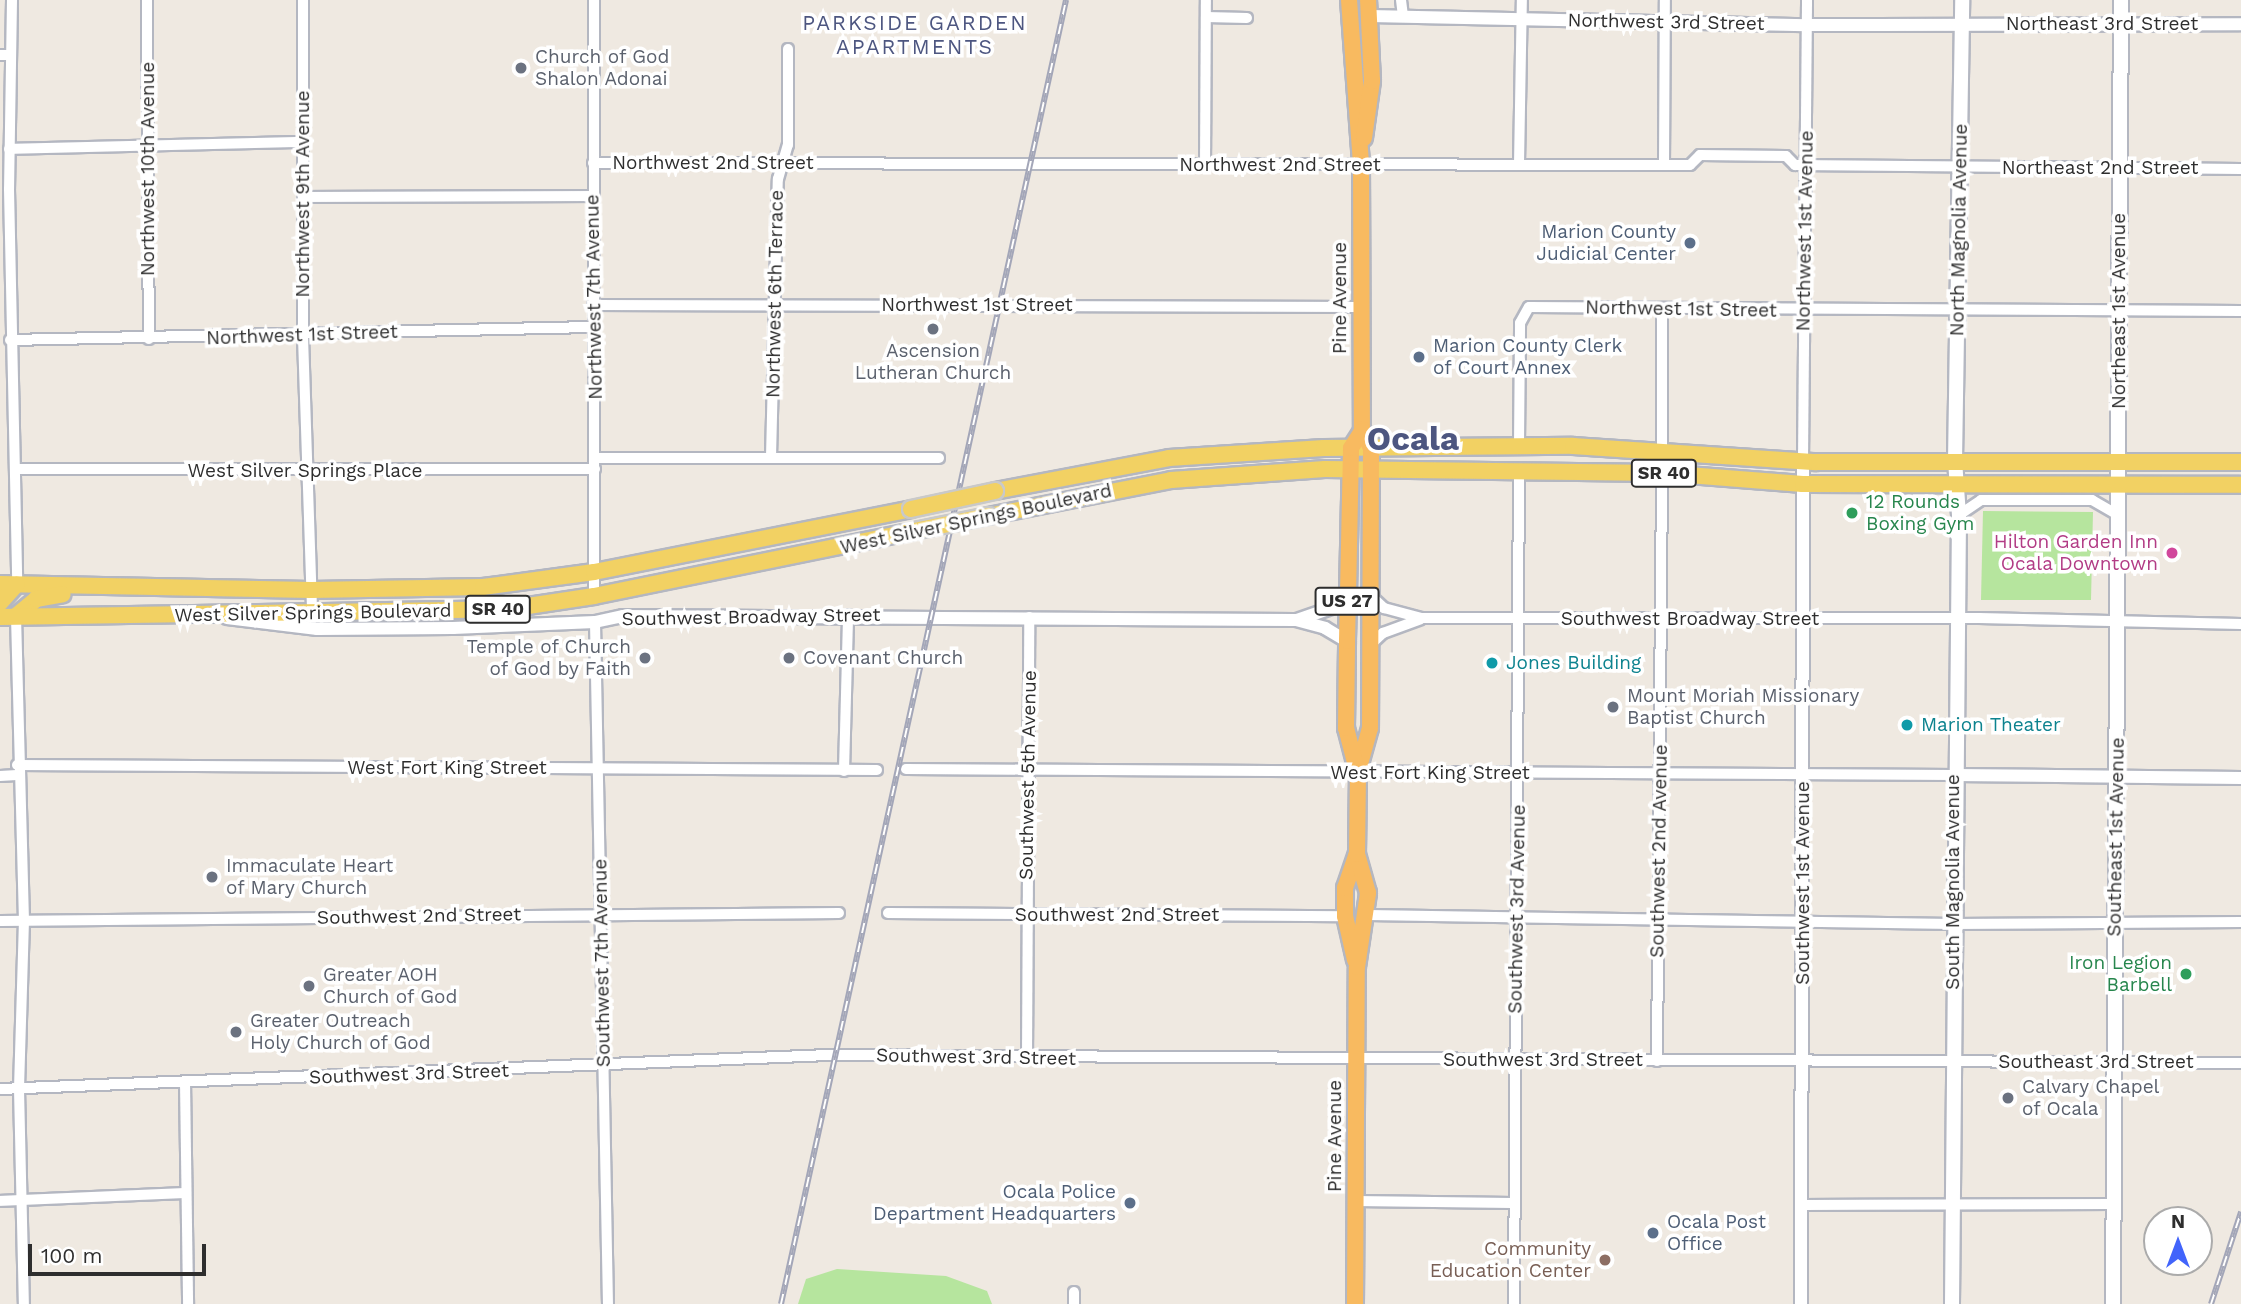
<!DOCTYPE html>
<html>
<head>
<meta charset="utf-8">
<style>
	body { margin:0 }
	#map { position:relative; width:2241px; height:1304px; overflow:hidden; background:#efe9e1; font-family:"Work Sans",sans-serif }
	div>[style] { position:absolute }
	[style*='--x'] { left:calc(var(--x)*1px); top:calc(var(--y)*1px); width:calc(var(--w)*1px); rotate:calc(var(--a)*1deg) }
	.green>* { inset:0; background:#b6e59e }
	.roads { filter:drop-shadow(2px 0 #b4b7c1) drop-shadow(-2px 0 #b4b7c1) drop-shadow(0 2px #b4b7c1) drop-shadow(0 -2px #b4b7c1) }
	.minor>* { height:10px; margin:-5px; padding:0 5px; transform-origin:5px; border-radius:5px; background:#fff }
	.tertiary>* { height:12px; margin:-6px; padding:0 6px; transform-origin:6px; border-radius:6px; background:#fff }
	.secondary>* { height:14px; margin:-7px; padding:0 7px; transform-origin:7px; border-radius:7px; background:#fff }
	.primary>* { height:16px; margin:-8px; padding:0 8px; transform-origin:8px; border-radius:8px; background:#f2d163 }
	.trunk>* { height:16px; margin:-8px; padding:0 8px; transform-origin:8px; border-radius:8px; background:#f8ba60 }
	.rail>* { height:6px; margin-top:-3px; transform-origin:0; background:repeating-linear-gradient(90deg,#fff 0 10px,#a3a6b8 0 20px); box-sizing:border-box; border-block:2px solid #a3a6b8 }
	.bridges { filter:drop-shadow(2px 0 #c9c9c9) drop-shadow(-2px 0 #c9c9c9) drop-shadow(0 2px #c9c9c9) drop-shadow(0 -2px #c9c9c9) }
	.primary-bridge>* { height:16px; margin:-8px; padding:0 8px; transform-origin:8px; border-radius:8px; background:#f2d163 }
	.dots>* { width:19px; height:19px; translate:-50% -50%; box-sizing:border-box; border:4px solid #fff; border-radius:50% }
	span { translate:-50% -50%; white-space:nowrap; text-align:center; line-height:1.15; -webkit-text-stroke:7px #fff; paint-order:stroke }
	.shield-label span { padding:2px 5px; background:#fff; border:2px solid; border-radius:5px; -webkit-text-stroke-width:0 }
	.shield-label { font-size:18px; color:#2e2e2e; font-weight:700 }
	.street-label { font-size:19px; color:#2e2e2e }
	.worship-label { font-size:19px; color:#5b616d }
	.left { translate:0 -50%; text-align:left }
	.right { translate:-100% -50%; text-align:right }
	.service-label { font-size:19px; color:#4e5e75 }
	.leisure-label { font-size:19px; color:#27864d }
	.hotel-label { font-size:19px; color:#b23c85 }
	.culture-label { font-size:19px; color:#0d838f }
	.education-label { font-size:19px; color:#785e54 }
	.neighbourhood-label { font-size:21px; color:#4d5680; letter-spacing:2px }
	.town-label { font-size:33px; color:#4d5680; font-weight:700 }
	.north { position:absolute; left:2143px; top:1206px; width:70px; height:70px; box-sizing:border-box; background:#fff; border:2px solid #ababab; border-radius:50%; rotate:0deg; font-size:19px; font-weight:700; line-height:28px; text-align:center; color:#2e2e2e }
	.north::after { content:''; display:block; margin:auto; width:24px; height:32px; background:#4264fb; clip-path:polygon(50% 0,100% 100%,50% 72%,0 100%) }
	.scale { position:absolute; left:28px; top:1244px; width:178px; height:32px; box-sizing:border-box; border:4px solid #2e2e2e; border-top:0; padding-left:9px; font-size:21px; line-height:24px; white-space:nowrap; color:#2e2e2e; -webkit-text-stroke:5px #fff; paint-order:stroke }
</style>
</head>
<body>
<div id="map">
	<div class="green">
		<div style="clip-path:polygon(1983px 511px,2093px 512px,2091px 600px,1981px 600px)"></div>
		<div style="clip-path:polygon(837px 1269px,946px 1276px,987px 1291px,992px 1304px,798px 1304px,806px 1279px)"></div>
	</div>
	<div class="roads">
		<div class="minor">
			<div style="--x:12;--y:0;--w:189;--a:90.9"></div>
			<div style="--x:9;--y:189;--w:395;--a:88.8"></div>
			<div style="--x:147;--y:0;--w:339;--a:89.7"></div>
			<div style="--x:303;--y:0;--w:337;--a:90"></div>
			<div style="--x:303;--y:337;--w:277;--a:88.1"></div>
			<div style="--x:594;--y:0;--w:596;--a:90"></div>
			<div style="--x:1401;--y:0;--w:17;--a:83"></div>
			<div style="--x:1206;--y:17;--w:41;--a:1.4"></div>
			<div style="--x:0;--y:55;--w:11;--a:0"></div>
			<div style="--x:9;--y:149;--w:293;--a:-1.4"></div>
			<div style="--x:593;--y:163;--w:1097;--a:0.1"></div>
			<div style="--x:1690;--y:165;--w:14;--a:-45"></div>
			<div style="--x:1700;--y:155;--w:86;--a:0.7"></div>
			<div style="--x:1786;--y:156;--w:13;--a:45"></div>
			<div style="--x:1795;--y:165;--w:446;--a:0.5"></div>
			<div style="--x:1519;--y:164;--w:164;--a:-89"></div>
			<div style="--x:1664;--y:165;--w:165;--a:-89.7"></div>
			<div style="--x:1205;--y:166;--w:166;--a:-89.7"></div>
			<div style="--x:303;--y:197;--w:289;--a:-0.2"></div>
			<div style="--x:593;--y:305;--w:768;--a:0.15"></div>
			<div style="--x:1662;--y:309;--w:142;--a:90"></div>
			<div style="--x:10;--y:340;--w:583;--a:-1.28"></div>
			<div style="--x:1519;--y:445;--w:122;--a:-89.5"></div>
			<div style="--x:1520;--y:323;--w:18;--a:-61"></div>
			<div style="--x:1529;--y:307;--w:712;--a:0.32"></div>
			<div style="--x:771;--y:457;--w:278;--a:-88.6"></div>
			<div style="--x:778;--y:179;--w:35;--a:-74"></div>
			<div style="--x:788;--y:145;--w:96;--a:-90"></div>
			<div style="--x:595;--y:458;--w:344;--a:0"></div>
			<div style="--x:1803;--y:461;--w:461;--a:-89.5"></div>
			<div style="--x:16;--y:469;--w:579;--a:0"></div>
			<div style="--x:1959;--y:515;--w:27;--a:-34"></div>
			<div style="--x:1981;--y:500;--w:111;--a:0"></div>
			<div style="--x:2092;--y:500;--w:30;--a:30"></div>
			<div style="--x:1371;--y:596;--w:18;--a:43"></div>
			<div style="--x:1384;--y:608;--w:38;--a:15"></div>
			<div style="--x:1421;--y:618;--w:558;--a:0"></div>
			<div style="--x:1979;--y:618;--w:262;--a:1.3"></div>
			<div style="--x:16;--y:616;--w:304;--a:88.5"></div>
			<div style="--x:24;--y:920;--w:169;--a:91.7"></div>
			<div style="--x:19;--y:1089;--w:215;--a:88.7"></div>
			<div style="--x:595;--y:622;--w:682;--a:88.91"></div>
			<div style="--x:1370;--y:645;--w:18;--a:-43"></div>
			<div style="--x:1383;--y:633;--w:40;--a:-20.2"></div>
			<div style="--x:17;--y:765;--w:860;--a:0.33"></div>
			<div style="--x:906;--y:769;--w:1048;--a:0.33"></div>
			<div style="--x:844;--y:771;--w:156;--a:-88.5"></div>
			<div style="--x:0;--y:776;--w:17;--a:-3"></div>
			<div style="--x:888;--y:913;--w:457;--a:0.4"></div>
			<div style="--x:1368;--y:915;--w:585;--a:0.88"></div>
			<div style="--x:1953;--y:924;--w:288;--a:-0.4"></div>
			<div style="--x:0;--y:921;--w:839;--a:-0.55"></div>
			<div style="--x:1027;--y:1059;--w:442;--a:-89.7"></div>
			<div style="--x:1657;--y:1061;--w:588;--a:-89.51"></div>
			<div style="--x:185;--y:1082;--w:222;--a:89.2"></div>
			<div style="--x:0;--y:1089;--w:828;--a:-2.35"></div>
			<div style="--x:827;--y:1055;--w:1414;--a:0.32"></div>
			<div style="--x:0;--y:1201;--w:186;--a:-2.5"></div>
			<div style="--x:1355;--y:1201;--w:157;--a:0.7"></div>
			<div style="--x:1803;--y:1205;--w:310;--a:-0.2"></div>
			<div style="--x:1074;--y:1304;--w:12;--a:-90"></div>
			<div style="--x:1514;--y:1304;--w:832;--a:-89.66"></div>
		</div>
		<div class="tertiary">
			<div style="--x:1370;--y:16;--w:437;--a:1.2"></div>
			<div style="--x:1807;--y:25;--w:434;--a:-0.1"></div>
			<div style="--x:227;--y:618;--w:91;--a:7"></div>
			<div style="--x:317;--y:629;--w:136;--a:-0.4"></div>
			<div style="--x:453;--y:628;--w:142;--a:-2.4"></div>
			<div style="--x:595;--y:622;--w:29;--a:-12"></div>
			<div style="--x:623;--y:616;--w:673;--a:0.34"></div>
			<div style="--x:1296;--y:620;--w:30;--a:15"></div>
			<div style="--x:1325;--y:628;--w:26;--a:31"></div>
			<div style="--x:1297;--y:620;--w:42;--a:-19.3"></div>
			<div style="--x:1337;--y:606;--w:17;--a:-50"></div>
			<div style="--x:1954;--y:775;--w:287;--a:0.6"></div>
			<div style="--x:1801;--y:1304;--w:843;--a:-89.86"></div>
		</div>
		<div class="secondary">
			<div style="--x:1952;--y:1304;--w:789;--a:-89.49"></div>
			<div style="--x:1959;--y:515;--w:54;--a:-94.2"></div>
			<div style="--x:1955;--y:461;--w:461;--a:-89.1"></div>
			<div style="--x:2113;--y:1304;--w:1304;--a:-89.65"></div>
		</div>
		<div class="primary">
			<div style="--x:995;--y:491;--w:177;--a:-10.7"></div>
			<div style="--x:1169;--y:458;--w:155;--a:-3.7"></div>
			<div style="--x:1324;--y:448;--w:249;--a:-0.5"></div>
			<div style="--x:1573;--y:446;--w:244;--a:3.8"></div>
			<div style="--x:1816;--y:462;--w:425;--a:0"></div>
			<div style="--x:988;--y:516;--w:187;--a:-11.1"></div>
			<div style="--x:1171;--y:480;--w:154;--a:-4.1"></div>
			<div style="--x:1325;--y:469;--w:337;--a:0.7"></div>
			<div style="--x:1662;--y:473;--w:141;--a:4.5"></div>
			<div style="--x:1803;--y:484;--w:438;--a:0.1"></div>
			<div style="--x:0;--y:584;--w:311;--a:1.1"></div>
			<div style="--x:311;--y:590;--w:172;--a:-1"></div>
			<div style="--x:483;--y:587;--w:112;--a:-7.7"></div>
			<div style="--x:594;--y:572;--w:323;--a:-11.2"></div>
			<div style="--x:0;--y:603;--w:25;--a:-48"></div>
			<div style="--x:16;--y:616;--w:26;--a:-40"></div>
			<div style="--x:36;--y:599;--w:27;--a:-10"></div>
			<div style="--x:0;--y:617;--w:508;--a:-0.9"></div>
			<div style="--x:508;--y:609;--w:87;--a:-8.6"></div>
			<div style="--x:594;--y:596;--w:316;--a:-11.5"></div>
		</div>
		<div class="trunk">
			<div style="--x:1349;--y:0;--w:165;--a:85.8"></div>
			<div style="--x:1361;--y:165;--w:264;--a:89.8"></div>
			<div style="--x:1362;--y:429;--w:21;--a:65"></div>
			<div style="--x:1371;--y:448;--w:280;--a:90.2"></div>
			<div style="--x:1370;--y:728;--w:45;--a:105.6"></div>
			<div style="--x:1364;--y:138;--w:58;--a:-82"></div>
			<div style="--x:1372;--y:81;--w:81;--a:-92.8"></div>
			<div style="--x:1355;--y:960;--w:45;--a:-102.8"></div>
			<div style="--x:1345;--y:916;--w:28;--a:-90"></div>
			<div style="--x:1345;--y:888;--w:36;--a:-71"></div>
			<div style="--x:1355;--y:1304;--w:337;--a:-89.7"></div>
			<div style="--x:1357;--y:967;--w:75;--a:-81.5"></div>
			<div style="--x:1368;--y:893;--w:41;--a:-105.8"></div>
			<div style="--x:1357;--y:854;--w:80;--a:-89.3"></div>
			<div style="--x:1358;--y:774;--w:48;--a:-104.6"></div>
			<div style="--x:1346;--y:728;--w:87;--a:-89.3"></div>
			<div style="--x:1347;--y:641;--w:193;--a:-88.8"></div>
			<div style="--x:1351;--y:448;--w:20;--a:-57"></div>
		</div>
	</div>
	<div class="rail">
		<div style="--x:781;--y:1304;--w:1335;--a:-77.67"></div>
		<div style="--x:2211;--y:1304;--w:97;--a:-71.9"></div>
	</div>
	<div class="bridges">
		<div class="primary-bridge">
			<div style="--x:911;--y:509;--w:86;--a:-12.1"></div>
			<div style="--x:904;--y:533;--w:86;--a:-11.4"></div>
		</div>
	</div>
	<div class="dots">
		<div style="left:521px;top:68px;background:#6b7280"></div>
		<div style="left:1690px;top:243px;background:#5c6f8a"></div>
		<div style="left:933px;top:329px;background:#6b7280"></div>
		<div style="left:1419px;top:357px;background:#5c6f8a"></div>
		<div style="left:1852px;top:513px;background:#2e9e5b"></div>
		<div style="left:2172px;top:553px;background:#d1479c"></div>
		<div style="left:645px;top:658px;background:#6b7280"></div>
		<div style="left:789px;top:658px;background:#6b7280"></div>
		<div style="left:1492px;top:663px;background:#0f9aa8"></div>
		<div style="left:1613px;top:707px;background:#6b7280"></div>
		<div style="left:1907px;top:725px;background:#0f9aa8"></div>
		<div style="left:212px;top:877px;background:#6b7280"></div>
		<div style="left:2186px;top:974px;background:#2e9e5b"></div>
		<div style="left:309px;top:986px;background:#6b7280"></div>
		<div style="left:236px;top:1032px;background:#6b7280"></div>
		<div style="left:2008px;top:1098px;background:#6b7280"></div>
		<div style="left:1130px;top:1203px;background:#5c6f8a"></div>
		<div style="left:1653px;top:1233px;background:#5c6f8a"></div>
		<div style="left:1605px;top:1260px;background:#8d6e63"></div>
	</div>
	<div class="shield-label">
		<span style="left:1664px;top:473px">SR 40</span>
		<span style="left:1347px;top:601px">US 27</span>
		<span style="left:498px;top:609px">SR 40</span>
	</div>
	<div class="street-label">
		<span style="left:1666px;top:22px;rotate:1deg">Northwest 3rd Street</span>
		<span style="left:2102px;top:24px">Northeast 3rd Street</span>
		<span style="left:713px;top:163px">Northwest 2nd Street</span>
		<span style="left:1280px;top:165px">Northwest 2nd Street</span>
		<span style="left:2100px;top:168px">Northeast 2nd Street</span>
		<span style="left:148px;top:169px;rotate:-90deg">Northwest 10th Avenue</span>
		<span style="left:303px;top:194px;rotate:-90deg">Northwest 9th Avenue</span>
		<span style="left:1959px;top:230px;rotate:-89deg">North Magnolia Avenue</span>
		<span style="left:1805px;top:231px;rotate:-89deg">Northwest 1st Avenue</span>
		<span style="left:775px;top:294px;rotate:-89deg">Northwest 6th Terrace</span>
		<span style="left:594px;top:297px;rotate:-91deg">Northwest 7th Avenue</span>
		<span style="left:1340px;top:298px;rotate:-90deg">Pine Avenue</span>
		<span style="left:977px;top:305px">Northwest 1st Street</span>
		<span style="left:1681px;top:309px;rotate:1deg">Northwest 1st Street</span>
		<span style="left:2119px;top:311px;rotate:-90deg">Northeast 1st Avenue</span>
		<span style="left:302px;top:335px;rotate:-2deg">Northwest 1st Street</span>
		<span style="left:305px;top:471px">West Silver Springs Place</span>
		<span style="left:976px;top:519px;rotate:-12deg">West Silver Springs Boulevard</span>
		<span style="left:313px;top:613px;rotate:-1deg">West Silver Springs Boulevard</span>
		<span style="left:751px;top:617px;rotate:-1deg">Southwest Broadway Street</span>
		<span style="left:1690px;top:619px">Southwest Broadway Street</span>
		<span style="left:447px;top:768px">West Fort King Street</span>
		<span style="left:1430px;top:773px">West Fort King Street</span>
		<span style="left:1028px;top:775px;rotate:-89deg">Southwest 5th Avenue</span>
		<span style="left:2116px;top:837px;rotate:-89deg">Southeast 1st Avenue</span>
		<span style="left:1659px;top:851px;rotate:-89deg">Southwest 2nd Avenue</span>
		<span style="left:1953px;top:882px;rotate:-90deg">South Magnolia Avenue</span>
		<span style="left:1803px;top:883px;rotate:-90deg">Southwest 1st Avenue</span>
		<span style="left:1517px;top:909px;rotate:-89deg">Southwest 3rd Avenue</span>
		<span style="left:1117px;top:915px">Southwest 2nd Street</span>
		<span style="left:419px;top:916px;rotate:-1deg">Southwest 2nd Street</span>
		<span style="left:602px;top:963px;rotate:-91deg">Southwest 7th Avenue</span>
		<span style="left:976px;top:1057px;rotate:1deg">Southwest 3rd Street</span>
		<span style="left:1543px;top:1060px">Southwest 3rd Street</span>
		<span style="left:2096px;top:1062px">Southeast 3rd Street</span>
		<span style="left:409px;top:1074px;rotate:-2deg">Southwest 3rd Street</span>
		<span style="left:1335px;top:1136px;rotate:-90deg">Pine Avenue</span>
	</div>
	<div class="worship-label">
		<span class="left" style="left:535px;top:68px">Church of God<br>Shalon Adonai</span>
		<span style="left:933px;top:362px">Ascension<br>Lutheran Church</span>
		<span class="right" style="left:631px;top:658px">Temple of Church<br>of God by Faith</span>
		<span class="left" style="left:803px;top:658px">Covenant Church</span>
		<span class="left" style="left:1627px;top:707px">Mount Moriah Missionary<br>Baptist Church</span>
		<span class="left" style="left:226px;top:877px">Immaculate Heart<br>of Mary Church</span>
		<span class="left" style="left:323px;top:986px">Greater AOH<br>Church of God</span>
		<span class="left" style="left:250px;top:1032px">Greater Outreach<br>Holy Church of God</span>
		<span class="left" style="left:2022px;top:1098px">Calvary Chapel<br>of Ocala</span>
	</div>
	<div class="service-label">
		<span class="right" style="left:1676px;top:243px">Marion County<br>Judicial Center</span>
		<span class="left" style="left:1433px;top:357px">Marion County Clerk<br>of Court Annex</span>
		<span class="right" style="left:1116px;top:1203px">Ocala Police<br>Department Headquarters</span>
		<span class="left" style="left:1667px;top:1233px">Ocala Post<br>Office</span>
	</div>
	<div class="leisure-label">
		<span class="left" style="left:1866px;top:513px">12 Rounds<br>Boxing Gym</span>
		<span class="right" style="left:2172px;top:974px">Iron Legion<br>Barbell</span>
	</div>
	<div class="hotel-label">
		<span class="right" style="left:2158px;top:553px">Hilton Garden Inn<br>Ocala Downtown</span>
	</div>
	<div class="culture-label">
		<span class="left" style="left:1506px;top:663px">Jones Building</span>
		<span class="left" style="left:1921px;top:725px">Marion Theater</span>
	</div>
	<div class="education-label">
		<span class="right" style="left:1591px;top:1260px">Community<br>Education Center</span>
	</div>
	<div class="neighbourhood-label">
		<span style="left:915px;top:35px">PARKSIDE GARDEN<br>APARTMENTS</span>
	</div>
	<div class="town-label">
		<span style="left:1413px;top:439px">Ocala</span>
	</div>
	<div class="north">N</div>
	<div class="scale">100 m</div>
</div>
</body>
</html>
